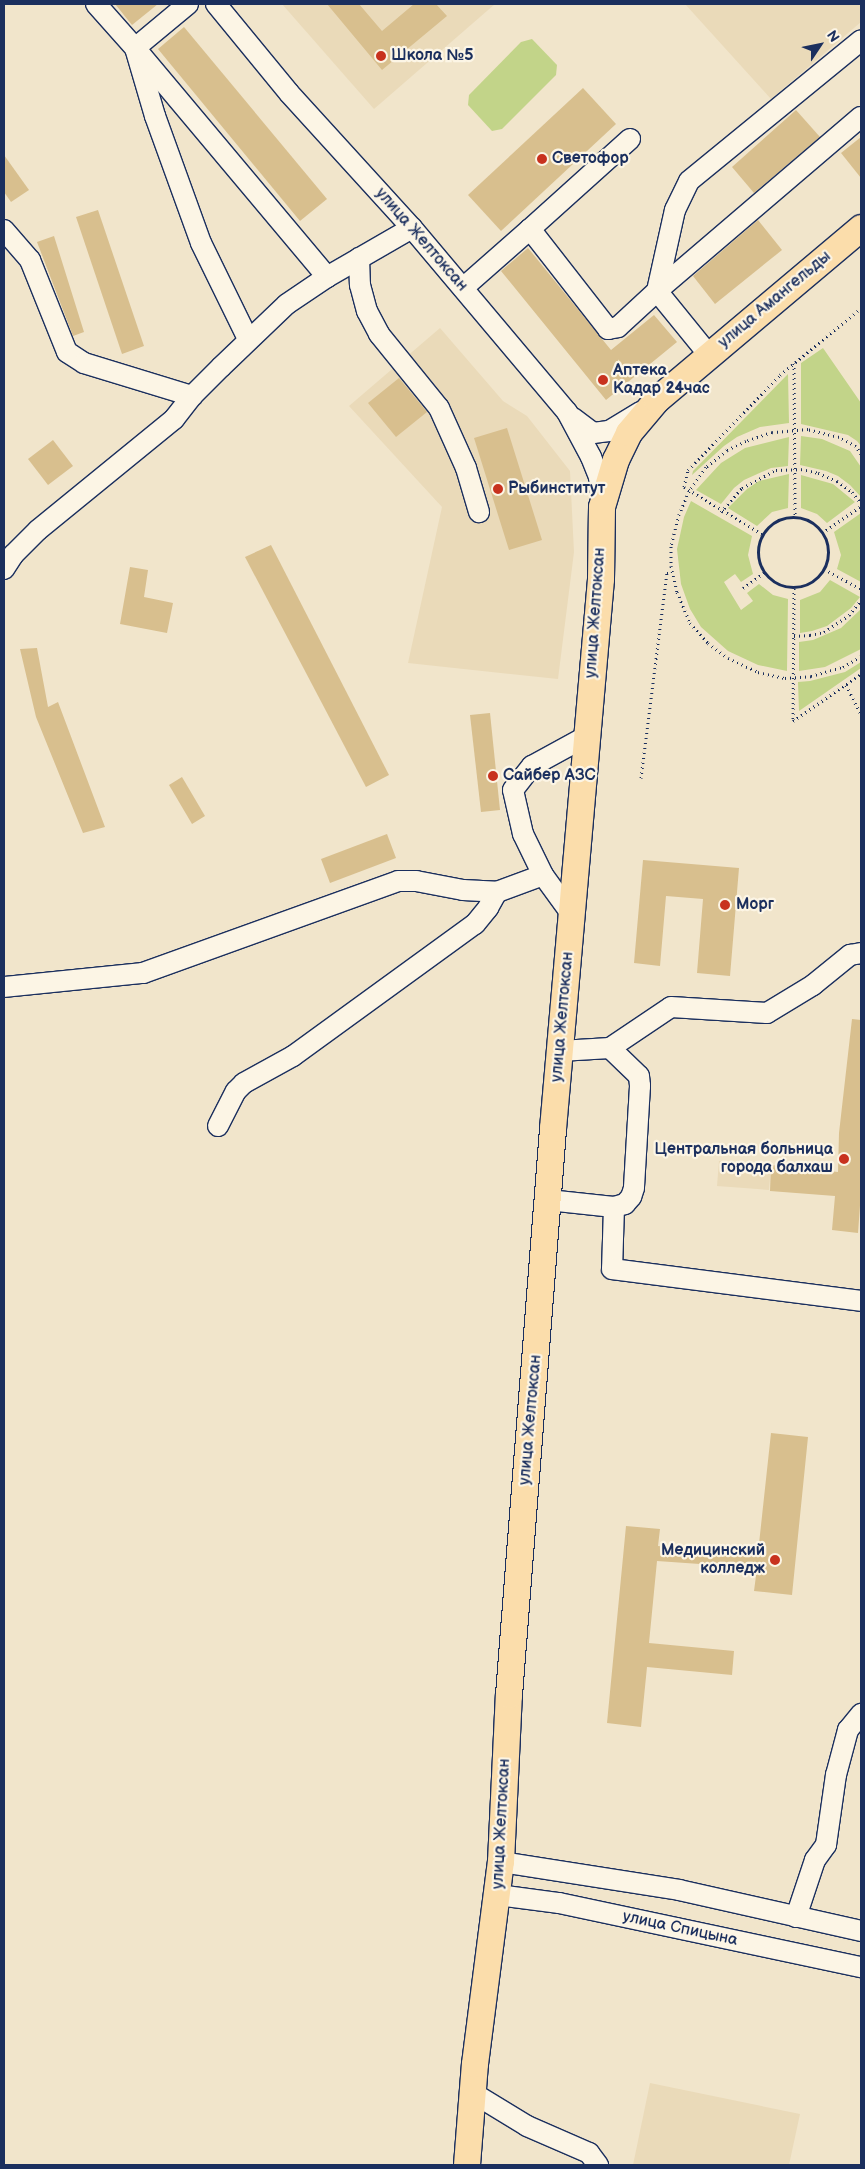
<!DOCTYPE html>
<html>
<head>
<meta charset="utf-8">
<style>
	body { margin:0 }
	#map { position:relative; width:865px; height:2169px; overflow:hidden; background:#f1e5cb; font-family:"Balsamiq Sans",sans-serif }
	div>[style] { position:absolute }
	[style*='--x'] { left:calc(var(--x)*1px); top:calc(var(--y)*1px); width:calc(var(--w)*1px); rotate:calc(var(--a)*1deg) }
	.built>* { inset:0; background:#eadab9 }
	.green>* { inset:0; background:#c2d489 }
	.building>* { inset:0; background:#d8bf8e }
	.path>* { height:3px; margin-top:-1.5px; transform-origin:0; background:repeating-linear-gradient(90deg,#1b2f5e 0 1px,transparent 0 5px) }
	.path>.ring { margin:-1.5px; padding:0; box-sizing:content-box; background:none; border:3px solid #1b2f5e; border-radius:50% }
	.roads { filter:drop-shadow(1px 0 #1b2f5e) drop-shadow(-1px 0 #1b2f5e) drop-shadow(0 1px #1b2f5e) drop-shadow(0 -1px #1b2f5e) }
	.minor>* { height:20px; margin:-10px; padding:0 10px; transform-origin:10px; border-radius:10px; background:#fcf5e5 }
	.major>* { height:26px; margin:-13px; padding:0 13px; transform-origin:13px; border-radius:13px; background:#fbddab }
	.dots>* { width:14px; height:14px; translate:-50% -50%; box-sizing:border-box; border:2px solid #fcf5e5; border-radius:50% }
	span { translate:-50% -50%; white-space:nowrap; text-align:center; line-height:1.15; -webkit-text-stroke:4.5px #fcf5e5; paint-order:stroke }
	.poi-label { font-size:16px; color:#1b2f5e; font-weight:700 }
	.left { translate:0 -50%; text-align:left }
	.right { translate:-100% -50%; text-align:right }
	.street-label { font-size:16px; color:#1b2f5e }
	.frame { position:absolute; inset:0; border:5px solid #1b2f5e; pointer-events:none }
	.north { position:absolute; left:795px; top:20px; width:50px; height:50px; -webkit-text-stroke:4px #fcf5e5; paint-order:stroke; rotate:56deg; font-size:14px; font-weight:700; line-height:20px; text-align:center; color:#1b2f5e }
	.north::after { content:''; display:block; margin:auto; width:18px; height:22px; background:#1b2f5e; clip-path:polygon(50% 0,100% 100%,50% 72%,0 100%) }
</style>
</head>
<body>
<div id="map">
	<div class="built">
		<div style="clip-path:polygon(282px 4px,495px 4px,374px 109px)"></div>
		<div style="clip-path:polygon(685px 4px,860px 4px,861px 22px,771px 99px)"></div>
		<div style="clip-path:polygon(440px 328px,503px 401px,527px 416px,570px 471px,574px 552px,558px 679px,408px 663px,442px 507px,349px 406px)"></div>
		<div style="clip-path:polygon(719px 1161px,771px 1165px,769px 1190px,717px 1186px)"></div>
		<div style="clip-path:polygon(650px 2083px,800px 2114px,789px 2165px,633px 2165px)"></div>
	</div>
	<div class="green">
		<div style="clip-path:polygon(532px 39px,557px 65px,556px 75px,502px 129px,492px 131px,468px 105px,469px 95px,521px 42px)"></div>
		<div style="clip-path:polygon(823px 348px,861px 403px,861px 446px,857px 441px,848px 435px,801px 424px,801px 363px)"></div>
		<div style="clip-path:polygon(788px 374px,789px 423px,760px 427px,737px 437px,724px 446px,692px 475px,693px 471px)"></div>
		<div style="clip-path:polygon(801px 436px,822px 439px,850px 451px,861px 467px,861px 497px,850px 485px,838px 476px,826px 471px,800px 465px)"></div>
		<div style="clip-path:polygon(789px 437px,788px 466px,771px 468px,744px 480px,734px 488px,721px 504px,696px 490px,721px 463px,745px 448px)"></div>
		<div style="clip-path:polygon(789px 474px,788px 508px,772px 512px,757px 526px,728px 508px,747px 489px,759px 481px)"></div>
		<div style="clip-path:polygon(801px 475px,833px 484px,855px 502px,827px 523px,817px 514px,801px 508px)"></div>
		<div style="clip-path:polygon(691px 501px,752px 536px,748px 555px,753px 574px,741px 582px,735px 574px,724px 582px,741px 610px,753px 601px,747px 593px,759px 584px,773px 595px,788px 599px,787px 671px,758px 665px,728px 651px,701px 627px,690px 609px,681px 584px,677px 549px,684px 517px)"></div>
		<div style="clip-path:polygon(861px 513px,861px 582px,837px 569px,841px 555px,834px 532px)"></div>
		<div style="clip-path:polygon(830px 580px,860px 597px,851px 608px,827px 626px,812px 631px,800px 633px,800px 600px,820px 592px)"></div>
		<div style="clip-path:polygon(861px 609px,861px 649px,825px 667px,799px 671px,799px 642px,813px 640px,841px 628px)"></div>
		<div style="clip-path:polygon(861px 662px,861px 668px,799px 711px,798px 682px,810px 681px,845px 672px)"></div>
	</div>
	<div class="building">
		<div style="clip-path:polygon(115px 4px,158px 4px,132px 25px)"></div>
		<div style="clip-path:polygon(327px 4px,359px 4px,382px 31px,414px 4px,436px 4px,447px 16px,382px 70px)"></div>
		<div style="clip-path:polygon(184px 27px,327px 199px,300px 221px,158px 49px)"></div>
		<div style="clip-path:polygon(583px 88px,616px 124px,501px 231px,468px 195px)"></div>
		<div style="clip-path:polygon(796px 110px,820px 137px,754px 193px,732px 167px)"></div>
		<div style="clip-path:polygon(861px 137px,861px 178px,841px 153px)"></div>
		<div style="clip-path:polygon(4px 155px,29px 190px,11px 202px,4px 192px)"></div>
		<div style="clip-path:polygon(98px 210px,144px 346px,122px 354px,76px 217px)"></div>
		<div style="clip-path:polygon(758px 220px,782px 250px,715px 304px,693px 276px)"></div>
		<div style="clip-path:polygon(54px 236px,84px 332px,73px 336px,37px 242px)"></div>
		<div style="clip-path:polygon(528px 248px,611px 350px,654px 315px,677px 342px,606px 400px,501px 271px)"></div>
		<div style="clip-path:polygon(399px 378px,427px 412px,396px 437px,368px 403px)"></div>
		<div style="clip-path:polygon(507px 428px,542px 540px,509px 550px,474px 438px)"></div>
		<div style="clip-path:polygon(53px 440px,73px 466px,48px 485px,28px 459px)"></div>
		<div style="clip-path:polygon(271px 545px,389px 775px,366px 787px,245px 557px)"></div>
		<div style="clip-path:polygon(130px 567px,148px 570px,144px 597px,173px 603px,167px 633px,120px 624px)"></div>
		<div style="clip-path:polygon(37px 648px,48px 707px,58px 702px,105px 827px,83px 833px,36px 717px,20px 649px)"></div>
		<div style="clip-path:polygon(490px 713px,500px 810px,481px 812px,470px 715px)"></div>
		<div style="clip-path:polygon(182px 777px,205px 816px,192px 824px,169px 785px)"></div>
		<div style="clip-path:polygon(387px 834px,396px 858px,330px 883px,321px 859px)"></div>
		<div style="clip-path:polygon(643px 860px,739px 868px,730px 976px,697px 973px,703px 899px,666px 896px,660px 966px,634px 963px)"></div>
		<div style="clip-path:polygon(852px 1019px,861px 1020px,861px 1192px,858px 1233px,832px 1230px,835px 1196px,770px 1191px,771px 1165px,838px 1172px,839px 1133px)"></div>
		<div style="clip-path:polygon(771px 1433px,808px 1437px,792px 1595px,754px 1591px,757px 1568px,657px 1561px,649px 1643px,734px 1651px,732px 1675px,647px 1667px,641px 1727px,607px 1723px,626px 1526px,660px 1529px,658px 1546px,758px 1553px)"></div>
	</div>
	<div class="path">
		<div style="--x:794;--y:363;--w:154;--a:89.6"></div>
		<div style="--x:861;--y:454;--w:9;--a:-122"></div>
		<div style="--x:856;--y:446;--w:19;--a:-152"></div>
		<div style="--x:839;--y:437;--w:32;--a:-166"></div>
		<div style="--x:808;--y:429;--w:36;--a:175"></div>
		<div style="--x:772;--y:432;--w:28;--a:161"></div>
		<div style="--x:746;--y:441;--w:21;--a:155"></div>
		<div style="--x:727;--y:450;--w:27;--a:141"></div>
		<div style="--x:706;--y:467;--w:29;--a:125"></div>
		<div style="--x:689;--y:491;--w:25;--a:113"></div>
		<div style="--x:679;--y:514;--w:33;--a:104"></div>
		<div style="--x:671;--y:546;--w:20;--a:90"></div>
		<div style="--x:671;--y:566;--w:27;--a:77"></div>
		<div style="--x:677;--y:592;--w:34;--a:67"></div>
		<div style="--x:690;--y:623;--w:27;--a:48"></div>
		<div style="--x:708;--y:643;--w:25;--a:37"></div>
		<div style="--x:728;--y:658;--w:33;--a:25"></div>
		<div style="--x:758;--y:672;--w:28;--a:13"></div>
		<div style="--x:785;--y:678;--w:26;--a:-4"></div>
		<div style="--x:811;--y:676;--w:33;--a:-16"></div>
		<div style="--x:843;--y:667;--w:21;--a:-31"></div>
		<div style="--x:721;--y:512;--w:32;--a:-49"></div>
		<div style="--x:742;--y:488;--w:38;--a:-28"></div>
		<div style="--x:776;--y:470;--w:25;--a:-2"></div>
		<div style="--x:801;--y:469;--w:17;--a:13"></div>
		<div style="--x:818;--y:473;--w:21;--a:23"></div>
		<div style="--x:837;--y:481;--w:19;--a:36"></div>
		<div style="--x:852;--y:492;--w:14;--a:51"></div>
		<div class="ring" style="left:758px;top:517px;width:67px;height:67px"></div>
		<div style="--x:822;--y:533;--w:47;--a:-34.7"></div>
		<div style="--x:762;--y:534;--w:91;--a:-148.9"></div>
		<div style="--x:684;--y:487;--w:17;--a:-77"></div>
		<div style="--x:688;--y:470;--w:132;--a:-45.9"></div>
		<div style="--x:780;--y:375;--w:105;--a:-39.6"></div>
		<div style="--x:824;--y:569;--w:42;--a:28.4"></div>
		<div style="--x:743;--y:588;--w:26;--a:-36"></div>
		<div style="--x:794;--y:588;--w:133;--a:90.4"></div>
		<div style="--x:793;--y:721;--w:83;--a:-34.7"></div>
		<div style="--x:794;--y:636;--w:16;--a:-4"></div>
		<div style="--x:810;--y:635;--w:14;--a:-12"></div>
		<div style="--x:824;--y:632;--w:30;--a:-34"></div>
		<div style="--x:849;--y:615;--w:19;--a:-51"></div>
		<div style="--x:846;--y:685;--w:34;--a:63"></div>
		<div style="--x:641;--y:778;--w:207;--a:-82.8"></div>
		<div style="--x:667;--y:573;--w:5;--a:0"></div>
	</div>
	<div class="roads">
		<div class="minor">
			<div style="--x:96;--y:4;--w:59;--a:48.4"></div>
			<div style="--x:135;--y:48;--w:71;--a:73.6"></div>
			<div style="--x:155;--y:116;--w:135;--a:70.1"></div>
			<div style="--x:201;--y:243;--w:107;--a:63.9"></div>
			<div style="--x:188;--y:4;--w:69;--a:140.3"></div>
			<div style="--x:135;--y:48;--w:299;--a:50"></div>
			<div style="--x:216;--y:4;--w:115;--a:50.6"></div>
			<div style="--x:289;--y:93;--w:183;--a:47.7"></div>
			<div style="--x:412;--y:228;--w:241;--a:49.9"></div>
			<div style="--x:567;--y:412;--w:51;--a:61.9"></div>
			<div style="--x:591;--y:457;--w:22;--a:68"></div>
			<div style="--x:599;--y:477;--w:24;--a:83"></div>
			<div style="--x:630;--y:139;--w:135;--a:138"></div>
			<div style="--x:530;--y:229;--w:127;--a:52"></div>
			<div style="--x:608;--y:329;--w:10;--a:-11"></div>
			<div style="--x:618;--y:327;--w:53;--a:-42.7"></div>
			<div style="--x:657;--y:291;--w:268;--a:-40.5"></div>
			<div style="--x:4;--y:230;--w:40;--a:49"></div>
			<div style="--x:30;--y:260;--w:99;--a:68.1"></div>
			<div style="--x:67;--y:352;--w:20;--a:33"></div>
			<div style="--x:84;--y:363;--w:113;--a:17"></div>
			<div style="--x:359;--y:258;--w:27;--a:88"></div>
			<div style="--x:360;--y:285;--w:27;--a:75"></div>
			<div style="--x:367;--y:311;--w:26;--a:62"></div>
			<div style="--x:379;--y:334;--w:95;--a:51"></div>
			<div style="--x:439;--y:408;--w:66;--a:65.8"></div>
			<div style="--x:466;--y:468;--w:46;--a:73.5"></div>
			<div style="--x:463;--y:288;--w:89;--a:-41.4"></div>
			<div style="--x:709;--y:355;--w:82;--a:-129.1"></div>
			<div style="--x:657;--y:291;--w:83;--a:-77.5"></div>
			<div style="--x:675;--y:210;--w:32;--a:-64"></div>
			<div style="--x:689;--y:181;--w:222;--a:-39.3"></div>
			<div style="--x:573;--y:418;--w:25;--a:37"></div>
			<div style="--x:593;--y:433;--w:16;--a:-7"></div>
			<div style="--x:609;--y:431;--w:37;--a:-31"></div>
			<div style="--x:4;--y:569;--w:17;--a:-57"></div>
			<div style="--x:13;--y:555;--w:35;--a:-45"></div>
			<div style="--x:38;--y:530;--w:176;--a:-39.2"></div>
			<div style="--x:174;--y:419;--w:29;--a:-52"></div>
			<div style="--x:192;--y:396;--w:41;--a:-45"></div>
			<div style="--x:221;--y:367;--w:91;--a:-43.7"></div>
			<div style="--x:287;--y:304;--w:48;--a:-34"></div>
			<div style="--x:327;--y:277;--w:98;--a:-30"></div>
			<div style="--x:572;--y:915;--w:49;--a:-125.9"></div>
			<div style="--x:543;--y:875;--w:46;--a:-116"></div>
			<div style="--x:523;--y:834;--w:45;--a:-102.8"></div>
			<div style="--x:513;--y:790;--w:31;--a:-52"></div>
			<div style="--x:532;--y:766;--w:63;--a:-28.6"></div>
			<div style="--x:4;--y:987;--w:140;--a:-5.8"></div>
			<div style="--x:143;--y:973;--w:271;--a:-19.8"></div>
			<div style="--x:398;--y:881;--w:18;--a:0"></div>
			<div style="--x:416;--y:881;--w:48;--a:10.8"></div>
			<div style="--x:463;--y:890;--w:34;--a:3"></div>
			<div style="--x:497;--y:892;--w:49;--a:-20.3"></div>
			<div style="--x:610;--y:1048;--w:40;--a:44"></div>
			<div style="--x:639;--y:1076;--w:10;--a:84"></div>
			<div style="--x:640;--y:1086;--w:102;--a:93.4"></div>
			<div style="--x:634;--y:1188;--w:9;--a:108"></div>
			<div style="--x:631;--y:1197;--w:9;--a:131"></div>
			<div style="--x:625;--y:1204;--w:11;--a:165"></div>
			<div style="--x:560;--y:1051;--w:50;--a:-3.4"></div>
			<div style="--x:610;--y:1048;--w:73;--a:-33.9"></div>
			<div style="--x:671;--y:1007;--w:96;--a:3.6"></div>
			<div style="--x:767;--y:1013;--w:54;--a:-31.3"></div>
			<div style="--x:813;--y:985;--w:48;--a:-39"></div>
			<div style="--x:850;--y:955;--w:11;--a:-10"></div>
			<div style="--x:218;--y:1126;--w:39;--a:-63"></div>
			<div style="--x:236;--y:1091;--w:11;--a:-45"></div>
			<div style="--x:244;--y:1083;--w:56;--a:-28.9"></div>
			<div style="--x:293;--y:1056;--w:225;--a:-36"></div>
			<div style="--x:475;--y:924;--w:21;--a:-51"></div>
			<div style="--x:488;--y:908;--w:18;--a:-61"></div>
			<div style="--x:548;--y:1200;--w:66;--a:6.1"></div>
			<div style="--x:614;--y:1207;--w:62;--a:91.8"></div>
			<div style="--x:612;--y:1269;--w:251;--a:7.3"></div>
			<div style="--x:501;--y:1862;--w:180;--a:8.9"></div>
			<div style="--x:679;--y:1890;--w:187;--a:12.7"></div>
			<div style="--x:498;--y:1895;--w:62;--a:7.5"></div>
			<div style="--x:559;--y:1903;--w:309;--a:12"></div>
			<div style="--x:796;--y:1917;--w:60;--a:-71.6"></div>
			<div style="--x:815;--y:1860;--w:19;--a:-54"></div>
			<div style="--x:826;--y:1845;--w:71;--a:-81.9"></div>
			<div style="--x:836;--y:1775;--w:47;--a:-75.1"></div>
			<div style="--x:848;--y:1730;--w:21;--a:-51"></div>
			<div style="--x:473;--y:2093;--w:63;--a:31.4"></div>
			<div style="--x:527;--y:2126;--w:68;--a:23.5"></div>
			<div style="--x:589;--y:2153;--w:15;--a:53"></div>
		</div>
		<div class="major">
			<div style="--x:467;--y:2165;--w:101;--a:-85.5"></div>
			<div style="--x:475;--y:2064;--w:204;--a:-82.7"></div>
			<div style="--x:501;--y:1862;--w:167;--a:-87.3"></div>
			<div style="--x:509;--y:1695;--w:568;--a:-85.55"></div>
			<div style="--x:553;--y:1129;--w:552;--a:-85.01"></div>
			<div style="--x:601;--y:579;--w:72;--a:-89.2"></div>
			<div style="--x:602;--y:507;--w:49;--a:-73.4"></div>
			<div style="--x:616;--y:460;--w:30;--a:-64"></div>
			<div style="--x:629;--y:433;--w:43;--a:-49.7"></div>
			<div style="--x:657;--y:400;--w:267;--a:-40.1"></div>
		</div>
	</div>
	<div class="dots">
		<div style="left:381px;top:56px;background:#c8321e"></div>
		<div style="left:542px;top:159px;background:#c8321e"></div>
		<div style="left:603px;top:380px;background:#c8321e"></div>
		<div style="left:498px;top:489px;background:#c8321e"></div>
		<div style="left:493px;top:776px;background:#c8321e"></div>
		<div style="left:725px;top:905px;background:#c8321e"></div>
		<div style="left:844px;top:1159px;background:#c8321e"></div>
		<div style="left:775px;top:1560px;background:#c8321e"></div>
	</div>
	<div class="poi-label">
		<span class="left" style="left:391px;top:56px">Школа №5</span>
		<span class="left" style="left:552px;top:159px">Светофор</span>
		<span class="left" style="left:613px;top:380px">Аптека<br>Кадар 24час</span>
		<span class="left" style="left:508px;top:489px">Рыбинститут</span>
		<span class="left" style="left:503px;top:776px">Сайбер АЗС</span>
		<span class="left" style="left:736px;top:905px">Морг</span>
		<span class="right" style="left:833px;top:1159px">Центральная больница<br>города балхаш</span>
		<span class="right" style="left:765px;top:1560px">Медицинский<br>колледж</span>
	</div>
	<div class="street-label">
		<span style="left:421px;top:240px;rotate:49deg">улица Желтоксан</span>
		<span style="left:775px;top:300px;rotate:-40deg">улица Амангельды</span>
		<span style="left:596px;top:613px;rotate:-86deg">улица Желтоксан</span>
		<span style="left:563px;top:1017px;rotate:-85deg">улица Желтоксан</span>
		<span style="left:531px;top:1420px;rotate:-85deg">улица Желтоксан</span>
		<span style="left:502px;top:1824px;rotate:-87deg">улица Желтоксан</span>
		<span style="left:680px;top:1929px;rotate:12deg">улица Спицына</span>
	</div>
	<div class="frame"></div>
	<div class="north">N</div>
</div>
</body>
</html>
